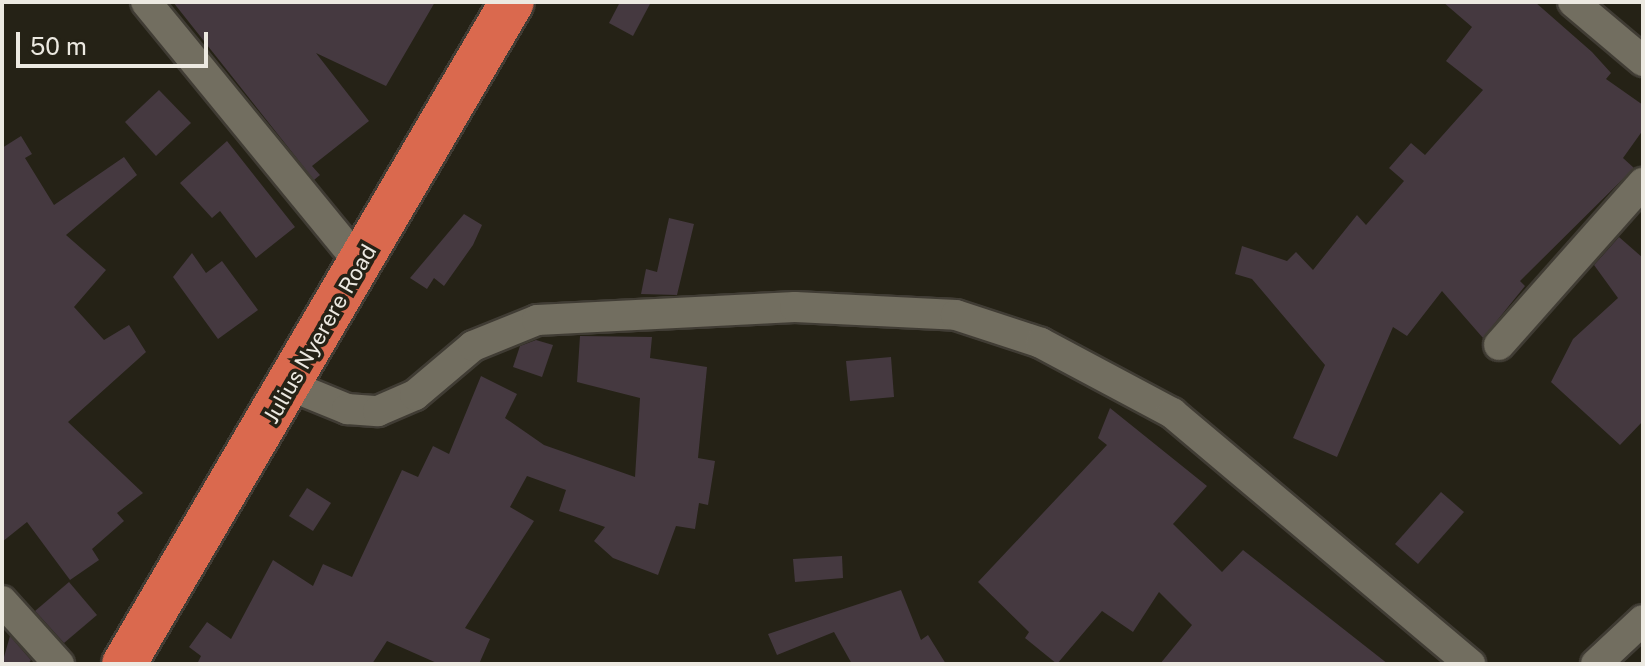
<!DOCTYPE html>
<html>
<head>
<meta charset="utf-8">
<style>
	body { margin:0 }
	#map { position:relative; width:1645px; height:666px; overflow:hidden; background:#252216; font-family:"Public Sans",sans-serif }
	div>[style] { position:absolute }
	[style*='--x'] { left:calc(var(--x)*1px); top:calc(var(--y)*1px); width:calc(var(--w)*1px); rotate:calc(var(--a)*1deg) }
	.building>* { inset:0; background:#453940 }
	.roads { filter:drop-shadow(2px 0 #403c34) drop-shadow(-2px 0 #403c34) drop-shadow(0 2px #403c34) drop-shadow(0 -2px #403c34) }
	.street>* { height:30px; margin:-15px; padding:0 15px; transform-origin:15px; border-radius:15px; background:#726e60 }
	.highway>* { height:44px; margin:-22px; padding:0 22px; transform-origin:22px; border-radius:22px; background:#da694e }
	span { translate:-50% -50%; white-space:nowrap; text-align:center; line-height:1.15; -webkit-text-stroke:7px #252216; paint-order:stroke }
	.street-label { font-size:22px; color:#ece9e1 }
	.frame { position:absolute; inset:0; border:4px solid #ece9e1; pointer-events:none }
	.scale { position:absolute; left:16px; top:32px; width:192px; height:36px; box-sizing:border-box; border:4px solid #ece9e1; border-top:0; padding-left:10px; font-size:24px; line-height:28px; white-space:nowrap; color:#ece9e1; -webkit-text-stroke:6px #252216; paint-order:stroke }
</style>
</head>
<body>
<div id="map">
	<div class="building">
		<div style="clip-path:polygon(173px 2px,435px 2px,386px 86px,316px 53px,369px 121px,312px 166px,320px 175px,314px 180px)"></div>
		<div style="clip-path:polygon(620px 2px,651px 2px,633px 36px,609px 23px)"></div>
		<div style="clip-path:polygon(1443px 2px,1535px 2px,1592px 52px,1611px 73px,1606px 79px,1643px 105px,1643px 130px,1623px 158px,1634px 168px,1520px 281px,1525px 286px,1483px 338px,1442px 291px,1407px 336px,1393px 327px,1337px 457px,1293px 438px,1325px 365px,1252px 279px,1235px 274px,1242px 246px,1287px 261px,1296px 252px,1313px 270px,1357px 215px,1366px 225px,1404px 181px,1389px 168px,1411px 143px,1425px 155px,1483px 90px,1446px 61px,1472px 27px)"></div>
		<div style="clip-path:polygon(159px 90px,191px 123px,156px 156px,125px 122px)"></div>
		<div style="clip-path:polygon(21px 136px,32px 154px,25px 158px,54px 205px,124px 157px,137px 175px,66px 235px,106px 270px,74px 307px,104px 340px,129px 325px,146px 352px,68px 422px,143px 493px,117px 513px,124px 521px,92px 549px,99px 560px,70px 580px,27px 522px,2px 542px,2px 148px)"></div>
		<div style="clip-path:polygon(227px 141px,295px 227px,256px 258px,220px 211px,212px 218px,180px 183px)"></div>
		<div style="clip-path:polygon(464px 214px,482px 225px,473px 245px,444px 286px,434px 278px,427px 289px,410px 278px)"></div>
		<div style="clip-path:polygon(669px 218px,694px 224px,677px 295px,641px 294px,646px 269px,657px 272px)"></div>
		<div style="clip-path:polygon(1619px 237px,1643px 258px,1643px 421px,1620px 445px,1551px 382px,1573px 339px,1618px 298px,1594px 265px)"></div>
		<div style="clip-path:polygon(192px 253px,206px 273px,222px 261px,258px 310px,218px 339px,173px 277px)"></div>
		<div style="clip-path:polygon(580px 336px,652px 337px,650px 358px,707px 367px,698px 458px,715px 461px,708px 505px,699px 503px,695px 529px,676px 526px,658px 575px,613px 558px,594px 541px,605px 527px,559px 511px,566px 490px,527px 476px,510px 507px,534px 521px,465px 628px,490px 639px,479px 664px,439px 664px,387px 641px,372px 664px,197px 664px,201px 656px,189px 647px,207px 622px,231px 639px,273px 560px,313px 586px,323px 564px,352px 577px,402px 470px,418px 477px,433px 446px,449px 454px,481px 376px,517px 394px,505px 418px,544px 445px,635px 477px,640px 398px,577px 382px)"></div>
		<div style="clip-path:polygon(536px 340px,553px 345px,542px 377px,513px 367px,520px 346px)"></div>
		<div style="clip-path:polygon(891px 357px,894px 397px,850px 401px,846px 361px)"></div>
		<div style="clip-path:polygon(1110px 408px,1207px 486px,1173px 524px,1222px 572px,1243px 550px,1388px 664px,1160px 664px,1192px 625px,1159px 592px,1133px 632px,1102px 611px,1057px 664px,1025px 638px,1029px 632px,978px 582px,1107px 445px,1098px 438px)"></div>
		<div style="clip-path:polygon(307px 488px,331px 503px,313px 531px,289px 516px)"></div>
		<div style="clip-path:polygon(1441px 492px,1464px 512px,1418px 564px,1395px 544px)"></div>
		<div style="clip-path:polygon(842px 556px,843px 578px,795px 582px,793px 559px)"></div>
		<div style="clip-path:polygon(69px 582px,97px 615px,64px 643px,35px 611px)"></div>
		<div style="clip-path:polygon(901px 590px,921px 640px,928px 635px,946px 664px,852px 664px,834px 632px,777px 655px,768px 634px)"></div>
		<div style="clip-path:polygon(10px 636px,31px 660px,28px 664px,2px 664px)"></div>
	</div>
	<div class="roads">
		<div class="street">
			<div style="--x:146;--y:2;--w:340;--a:50.7"></div>
			<div style="--x:1573;--y:2;--w:92;--a:40.1"></div>
			<div style="--x:1499;--y:345;--w:217;--a:-48.4"></div>
			<div style="--x:291;--y:386;--w:61;--a:22.3"></div>
			<div style="--x:347;--y:409;--w:31;--a:4"></div>
			<div style="--x:378;--y:411;--w:40;--a:-23.4"></div>
			<div style="--x:415;--y:395;--w:76;--a:-40.2"></div>
			<div style="--x:473;--y:346;--w:69;--a:-22.1"></div>
			<div style="--x:537;--y:320;--w:258;--a:-2.9"></div>
			<div style="--x:795;--y:307;--w:161;--a:2.8"></div>
			<div style="--x:956;--y:315;--w:89;--a:18.2"></div>
			<div style="--x:1041;--y:343;--w:149;--a:28.1"></div>
			<div style="--x:1172;--y:413;--w:390;--a:40.1"></div>
			<div style="--x:2;--y:601;--w:85;--a:47.9"></div>
			<div style="--x:1596;--y:664;--w:64;--a:-43.1"></div>
		</div>
		<div class="highway">
			<div style="--x:124;--y:664;--w:767;--a:-59.63"></div>
		</div>
	</div>
	<div class="street-label">
		<span style="left:320px;top:334px;rotate:-60deg">Julius Nyerere Road</span>
	</div>
	<div class="frame"></div>
	<div class="scale">50 m</div>
</div>
</body>
</html>
